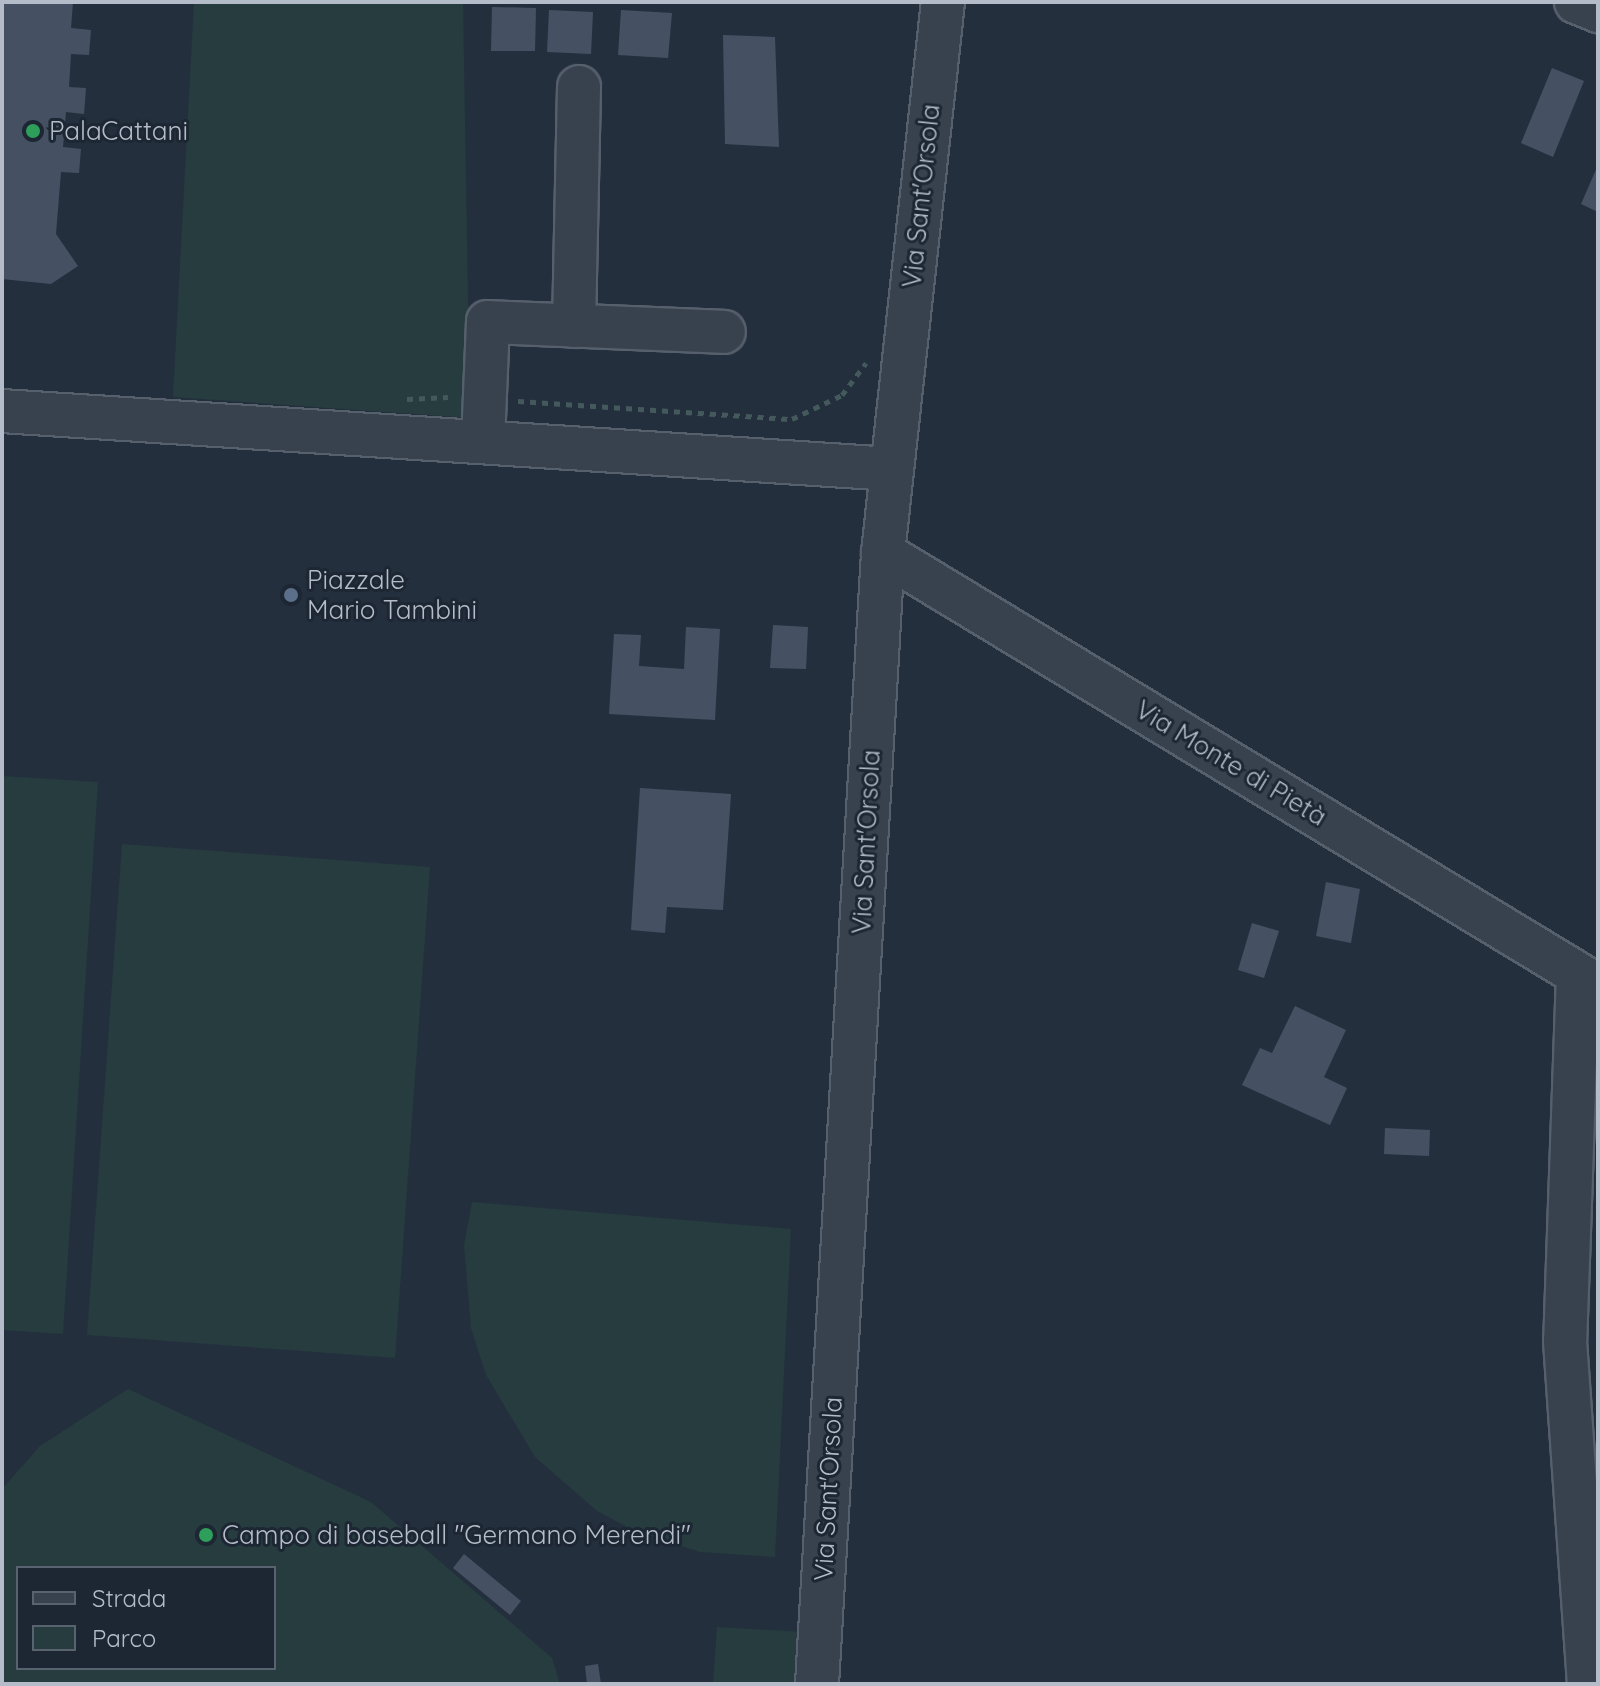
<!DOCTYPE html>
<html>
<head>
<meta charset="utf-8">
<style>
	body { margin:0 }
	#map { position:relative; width:1600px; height:1686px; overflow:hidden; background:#242f3e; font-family:Quicksand,sans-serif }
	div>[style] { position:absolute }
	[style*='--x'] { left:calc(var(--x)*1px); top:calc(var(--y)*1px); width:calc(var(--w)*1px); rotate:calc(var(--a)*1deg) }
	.green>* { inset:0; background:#263c3f }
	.building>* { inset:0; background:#455162 }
	.path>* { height:5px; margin-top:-2.5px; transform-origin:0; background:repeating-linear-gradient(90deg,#44595c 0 6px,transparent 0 12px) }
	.roads { filter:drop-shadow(2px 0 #565f6c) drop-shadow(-2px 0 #565f6c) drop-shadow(0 2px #565f6c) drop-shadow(0 -2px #565f6c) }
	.minor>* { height:42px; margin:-21px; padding:0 21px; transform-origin:21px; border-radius:21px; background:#38414e }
	.dots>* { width:22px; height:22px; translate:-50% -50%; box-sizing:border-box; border:4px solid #1d2633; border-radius:50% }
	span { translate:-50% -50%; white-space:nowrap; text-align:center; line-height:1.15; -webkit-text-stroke:6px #1d2633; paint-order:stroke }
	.poi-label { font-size:26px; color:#b4bcc9 }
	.left { translate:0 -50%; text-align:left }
	.street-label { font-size:26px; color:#b4bcc9 }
	.frame { position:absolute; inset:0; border:4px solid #b4bcc9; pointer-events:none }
	.legend { position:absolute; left:16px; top:1566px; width:260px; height:104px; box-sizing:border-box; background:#1d2633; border:2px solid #59626f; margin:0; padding:10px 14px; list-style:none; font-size:24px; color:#b4bcc9 }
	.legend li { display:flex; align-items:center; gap:16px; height:40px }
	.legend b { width:40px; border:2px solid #59626f }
</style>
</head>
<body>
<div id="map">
	<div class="green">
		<div style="clip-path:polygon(194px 2px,463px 2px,470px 418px,173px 397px)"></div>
		<div style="clip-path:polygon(2px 776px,98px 782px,63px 1334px,2px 1330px)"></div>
		<div style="clip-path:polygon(122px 844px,430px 867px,395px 1358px,87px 1335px)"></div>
		<div style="clip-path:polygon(472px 1202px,791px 1229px,775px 1557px,700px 1552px,633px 1530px,597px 1511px,535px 1457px,486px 1375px,471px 1328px,464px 1245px)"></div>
		<div style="clip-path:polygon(evenodd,128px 1389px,371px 1502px,552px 1658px,560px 1684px,2px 1684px,2px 1489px,40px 1446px,128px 1389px,274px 1568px,274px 1668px,18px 1668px,18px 1568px,274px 1568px)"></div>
		<div style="clip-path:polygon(717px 1627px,803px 1632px,800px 1684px,713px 1684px)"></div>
	</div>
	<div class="building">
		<div style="clip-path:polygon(2px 2px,73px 2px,71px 28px,91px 30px,89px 55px,71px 54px,69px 87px,86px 88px,84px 114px,66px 112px,63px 147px,81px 149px,79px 173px,61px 172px,56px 234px,78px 266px,51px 284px,2px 279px)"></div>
		<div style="clip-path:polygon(492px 7px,536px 8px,535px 51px,491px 51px)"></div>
		<div style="clip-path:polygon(549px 10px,593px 12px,591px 54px,547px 52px)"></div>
		<div style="clip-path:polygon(621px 10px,672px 13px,668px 58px,618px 55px)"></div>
		<div style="clip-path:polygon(723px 35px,775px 37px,779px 147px,725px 144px)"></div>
		<div style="clip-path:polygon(1552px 68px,1584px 81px,1553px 157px,1521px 143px)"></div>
		<div style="clip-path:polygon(1598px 165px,1598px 212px,1581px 204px)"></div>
		<div style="clip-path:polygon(773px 625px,808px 627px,806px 669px,770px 668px)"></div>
		<div style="clip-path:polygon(686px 627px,720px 629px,715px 720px,609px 714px,614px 634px,641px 635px,639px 666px,684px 669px)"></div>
		<div style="clip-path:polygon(640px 788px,731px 794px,723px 910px,667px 907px,665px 933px,631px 930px)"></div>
		<div style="clip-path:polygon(1326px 882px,1360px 889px,1351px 943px,1316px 936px)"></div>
		<div style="clip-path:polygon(1252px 923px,1279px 931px,1264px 978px,1238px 970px)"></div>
		<div style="clip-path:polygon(1295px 1006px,1346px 1030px,1324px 1077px,1347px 1088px,1330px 1125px,1242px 1085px,1260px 1048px,1272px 1053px)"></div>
		<div style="clip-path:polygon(1385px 1128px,1430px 1130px,1429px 1156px,1384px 1154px)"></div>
		<div style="clip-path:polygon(464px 1554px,521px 1601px,510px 1615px,453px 1568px)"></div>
		<div style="clip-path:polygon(598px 1664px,601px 1684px,587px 1684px,585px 1666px)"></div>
	</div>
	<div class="path">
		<div style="--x:407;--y:399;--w:41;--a:-2.8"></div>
		<div style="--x:518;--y:401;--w:275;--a:3.8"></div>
		<div style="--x:792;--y:419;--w:55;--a:-25.6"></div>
		<div style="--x:842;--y:395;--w:40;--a:-53"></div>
	</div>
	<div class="roads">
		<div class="minor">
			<div style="--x:1576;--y:2;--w:24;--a:22"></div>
			<div style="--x:574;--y:326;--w:239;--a:-88.8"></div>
			<div style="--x:2;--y:411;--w:892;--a:3.73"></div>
			<div style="--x:483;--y:442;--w:120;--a:-87.6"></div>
			<div style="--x:488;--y:322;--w:236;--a:2.4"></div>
			<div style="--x:883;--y:553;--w:836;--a:31.2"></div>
			<div style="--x:1578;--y:974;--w:367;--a:92"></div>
			<div style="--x:1565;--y:1341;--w:344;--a:86"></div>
			<div style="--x:817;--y:1684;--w:1133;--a:-86.66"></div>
			<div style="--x:883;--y:553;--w:554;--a:-83.79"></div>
		</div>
	</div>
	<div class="dots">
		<div style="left:33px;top:131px;background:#2e9e5b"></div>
		<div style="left:291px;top:595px;background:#5c6f8a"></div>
		<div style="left:206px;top:1535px;background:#2e9e5b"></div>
	</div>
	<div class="poi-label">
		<span class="left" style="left:49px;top:131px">PalaCattani</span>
		<span class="left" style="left:307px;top:595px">Piazzale<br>Mario Tambini</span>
		<span class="left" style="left:222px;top:1535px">Campo di baseball "Germano Merendi"</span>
	</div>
	<div class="street-label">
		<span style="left:921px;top:196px;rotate:-84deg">Via Sant'Orsola</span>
		<span style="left:1231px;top:763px;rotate:31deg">Via Monte di Pietà</span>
		<span style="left:866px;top:842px;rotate:-87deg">Via Sant'Orsola</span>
		<span style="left:828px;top:1489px;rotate:-87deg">Via Sant'Orsola</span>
	</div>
	<div class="frame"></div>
	<ul class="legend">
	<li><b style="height:10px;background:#38414e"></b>Strada</li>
	<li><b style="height:22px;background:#263c3f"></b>Parco</li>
	</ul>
</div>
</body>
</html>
